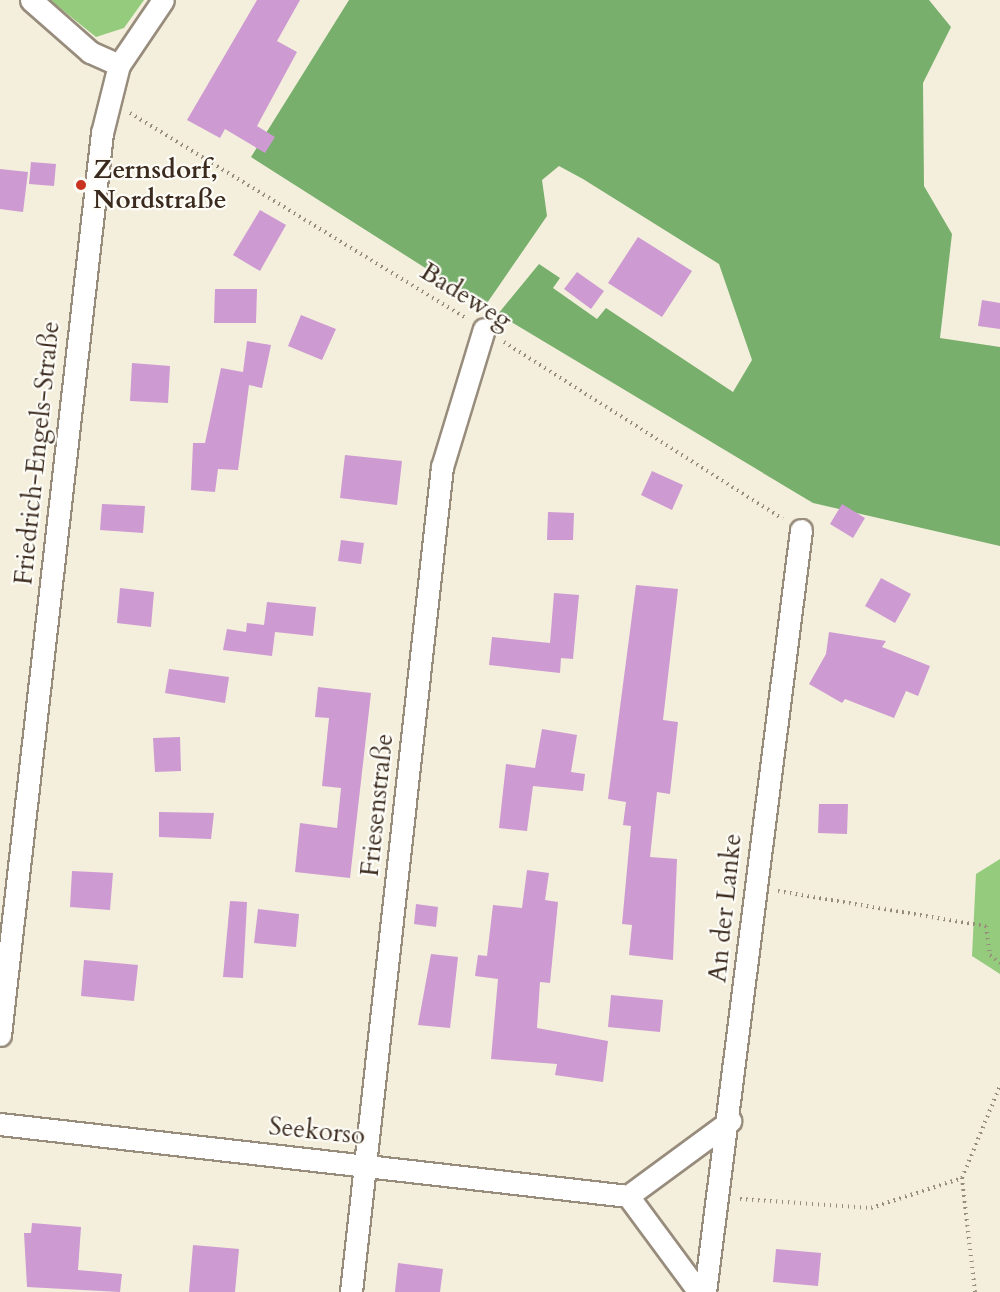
<!DOCTYPE html>
<html>
<head>
<meta charset="utf-8">
<style>
	body { margin:0 }
	#map { position:relative; width:1000px; height:1292px; overflow:hidden; background:#f4efdc; font-family:Cardo,serif }
	div>[style] { position:absolute }
	[style*='--x'] { left:calc(var(--x)*1px); top:calc(var(--y)*1px); width:calc(var(--w)*1px); rotate:calc(var(--a)*1deg) }
	.green>* { inset:0; background:#95cb7d }
	.forest>* { inset:0; background:#78af6c }
	.building>* { inset:0; background:#cd9ad2 }
	.path>* { height:4px; margin-top:-2px; transform-origin:0; background:repeating-linear-gradient(90deg,#988c7d 0 1.5px,transparent 0 6px) }
	.roads { filter:drop-shadow(2px 0 #988c7d) drop-shadow(-2px 0 #988c7d) drop-shadow(0 2px #988c7d) drop-shadow(0 -2px #988c7d) }
	.minor>* { height:21px; margin:-10.5px; padding:0 10.5px; transform-origin:10.5px; border-radius:10.5px; background:#fff }
	.dots>* { width:16px; height:16px; translate:-50% -50%; box-sizing:border-box; border:3px solid #fdfcf7; border-radius:50% }
	span { translate:-50% -50%; white-space:nowrap; text-align:center; line-height:1.15; -webkit-text-stroke:4.5px #fdfcf7; paint-order:stroke }
	.poi-label { font-size:26px; color:#3b2a1e; font-weight:700 }
	.left { translate:0 -50%; text-align:left }
	.street-label { font-size:26px; color:#3b2a1e }
</style>
</head>
<body>
<div id="map">
	<div class="green">
		<div style="clip-path:polygon(50px 0,144px 0,124px 28px,96px 37px)"></div>
		<div style="clip-path:polygon(1000px 859px,1000px 974px,972px 956px,976px 874px)"></div>
	</div>
	<div class="forest">
		<div style="clip-path:polygon(349px 0,929px 0,951px 27px,923px 83px,924px 186px,952px 234px,940px 338px,1000px 347px,1000px 546px,813px 503px,498px 314px,539px 264px,560px 278px,553px 288px,597px 319px,606px 308px,733px 392px,752px 360px,719px 264px,583px 179px,559px 166px,542px 180px,547px 216px,485px 306px,251px 157px)"></div>
	</div>
	<div class="building">
		<div style="clip-path:polygon(257px 0,300px 0,277px 41px,297px 52px,257px 126px,275px 137px,265px 153px,225px 129px,220px 138px,187px 120px)"></div>
		<div style="clip-path:polygon(31px 162px,56px 164px,54px 186px,29px 184px)"></div>
		<div style="clip-path:polygon(0 169px,28px 172px,23px 212px,0 209px)"></div>
		<div style="clip-path:polygon(260px 210px,286px 225px,260px 271px,233px 255px)"></div>
		<div style="clip-path:polygon(638px 237px,692px 271px,662px 317px,608px 283px)"></div>
		<div style="clip-path:polygon(577px 272px,604px 291px,591px 309px,564px 289px)"></div>
		<div style="clip-path:polygon(215px 289px,257px 289px,256px 323px,214px 323px)"></div>
		<div style="clip-path:polygon(982px 300px,1000px 303px,1000px 329px,978px 326px)"></div>
		<div style="clip-path:polygon(301px 315px,336px 329px,322px 360px,288px 346px)"></div>
		<div style="clip-path:polygon(247px 341px,271px 345px,262px 388px,249px 385px,238px 470px,218px 469px,215px 492px,191px 490px,193px 443px,205px 443px,221px 368px,243px 372px)"></div>
		<div style="clip-path:polygon(132px 363px,170px 366px,168px 403px,130px 401px)"></div>
		<div style="clip-path:polygon(345px 455px,402px 461px,397px 505px,340px 498px)"></div>
		<div style="clip-path:polygon(652px 471px,683px 485px,672px 510px,641px 495px)"></div>
		<div style="clip-path:polygon(102px 504px,145px 506px,143px 533px,100px 530px)"></div>
		<div style="clip-path:polygon(842px 504px,865px 518px,853px 538px,830px 524px)"></div>
		<div style="clip-path:polygon(548px 512px,574px 513px,573px 540px,547px 540px)"></div>
		<div style="clip-path:polygon(341px 540px,364px 543px,361px 564px,338px 561px)"></div>
		<div style="clip-path:polygon(881px 578px,911px 594px,895px 623px,865px 606px)"></div>
		<div style="clip-path:polygon(636px 585px,678px 589px,663px 720px,678px 722px,670px 794px,657px 792px,650px 857px,677px 859px,673px 960px,629px 955px,632px 925px,622px 924px,631px 826px,623px 825px,626px 802px,608px 799px)"></div>
		<div style="clip-path:polygon(120px 588px,154px 592px,151px 627px,117px 623px)"></div>
		<div style="clip-path:polygon(554px 593px,579px 595px,573px 659px,561px 658px,560px 673px,489px 665px,492px 637px,550px 643px)"></div>
		<div style="clip-path:polygon(267px 602px,316px 607px,313px 636px,275px 632px,272px 656px,223px 650px,227px 629px,246px 632px,247px 623px,264px 625px)"></div>
		<div style="clip-path:polygon(829px 632px,886px 641px,882px 647px,930px 666px,918px 696px,906px 691px,894px 718px,845px 699px,842px 703px,809px 684px,826px 654px)"></div>
		<div style="clip-path:polygon(169px 669px,229px 677px,225px 703px,165px 693px)"></div>
		<div style="clip-path:polygon(318px 687px,371px 693px,350px 878px,295px 872px,300px 823px,337px 828px,341px 788px,322px 786px,329px 718px,315px 717px)"></div>
		<div style="clip-path:polygon(542px 729px,577px 735px,571px 772px,585px 774px,583px 791px,533px 786px,527px 831px,499px 828px,506px 764px,535px 768px)"></div>
		<div style="clip-path:polygon(180px 737px,181px 771px,155px 772px,153px 738px)"></div>
		<div style="clip-path:polygon(819px 804px,848px 804px,847px 834px,818px 833px)"></div>
		<div style="clip-path:polygon(159px 812px,214px 813px,211px 839px,159px 837px)"></div>
		<div style="clip-path:polygon(527px 870px,549px 873px,545px 900px,558px 902px,550px 983px,540px 982px,537px 1028px,608px 1041px,603px 1082px,555px 1075px,557px 1064px,491px 1059px,498px 979px,475px 976px,478px 955px,487px 956px,493px 905px,522px 908px)"></div>
		<div style="clip-path:polygon(72px 871px,113px 873px,110px 910px,70px 907px)"></div>
		<div style="clip-path:polygon(230px 901px,247px 902px,243px 978px,223px 977px)"></div>
		<div style="clip-path:polygon(416px 904px,438px 907px,436px 927px,414px 924px)"></div>
		<div style="clip-path:polygon(258px 909px,299px 914px,296px 947px,254px 943px)"></div>
		<div style="clip-path:polygon(431px 954px,458px 957px,450px 1028px,418px 1025px)"></div>
		<div style="clip-path:polygon(84px 960px,138px 965px,134px 1001px,81px 996px)"></div>
		<div style="clip-path:polygon(611px 995px,663px 1000px,660px 1032px,608px 1027px)"></div>
		<div style="clip-path:polygon(32px 1223px,81px 1227px,78px 1270px,122px 1274px,120px 1292px,27px 1287px,24px 1233px,31px 1233px)"></div>
		<div style="clip-path:polygon(193px 1245px,239px 1249px,235px 1292px,189px 1292px)"></div>
		<div style="clip-path:polygon(776px 1249px,821px 1253px,818px 1286px,773px 1282px)"></div>
		<div style="clip-path:polygon(398px 1263px,443px 1269px,440px 1292px,395px 1292px)"></div>
	</div>
	<div class="path">
		<div style="--x:130;--y:113;--w:395;--a:31.4"></div>
		<div style="--x:504;--y:342;--w:330;--a:32.4"></div>
		<div style="--x:778;--y:891;--w:211;--a:9.6"></div>
		<div style="--x:986;--y:926;--w:29;--a:82"></div>
		<div style="--x:990;--y:955;--w:13;--a:39"></div>
		<div style="--x:740;--y:1199;--w:131;--a:3.9"></div>
		<div style="--x:871;--y:1208;--w:96;--a:-18.2"></div>
		<div style="--x:975;--y:1292;--w:115;--a:-96.5"></div>
		<div style="--x:962;--y:1178;--w:100;--a:-67.6"></div>
	</div>
	<div class="roads">
		<div class="minor">
			<div style="--x:31;--y:0;--w:79;--a:41.4"></div>
			<div style="--x:90;--y:52;--w:32;--a:24"></div>
			<div style="--x:0;--y:1035;--w:908;--a:-83.55"></div>
			<div style="--x:102;--y:133;--w:70;--a:-76"></div>
			<div style="--x:119;--y:65;--w:78;--a:-55.9"></div>
			<div style="--x:0;--y:1124;--w:632;--a:6.54"></div>
			<div style="--x:628;--y:1196;--w:119;--a:53.5"></div>
			<div style="--x:628;--y:1196;--w:127;--a:-36.3"></div>
			<div style="--x:351;--y:1292;--w:830;--a:-83.71"></div>
			<div style="--x:442;--y:467;--w:144;--a:-73.1"></div>
			<div style="--x:705;--y:1292;--w:768;--a:-82.82"></div>
		</div>
	</div>
	<div class="dots">
		<div style="left:81px;top:185px;background:#c8321e"></div>
	</div>
	<div class="poi-label">
		<span class="left" style="left:93px;top:185px">Zernsdorf,<br>Nordstraße</span>
	</div>
	<div class="street-label">
		<span style="left:466px;top:296px;rotate:32deg">Badeweg</span>
		<span style="left:37px;top:453px;rotate:-84deg">Friedrich-Engels-Straße</span>
		<span style="left:377px;top:805px;rotate:-84deg">Friesenstraße</span>
		<span style="left:725px;top:908px;rotate:-84deg">An der Lanke</span>
		<span style="left:317px;top:1131px;rotate:6deg">Seekorso</span>
	</div>
</div>
</body>
</html>
